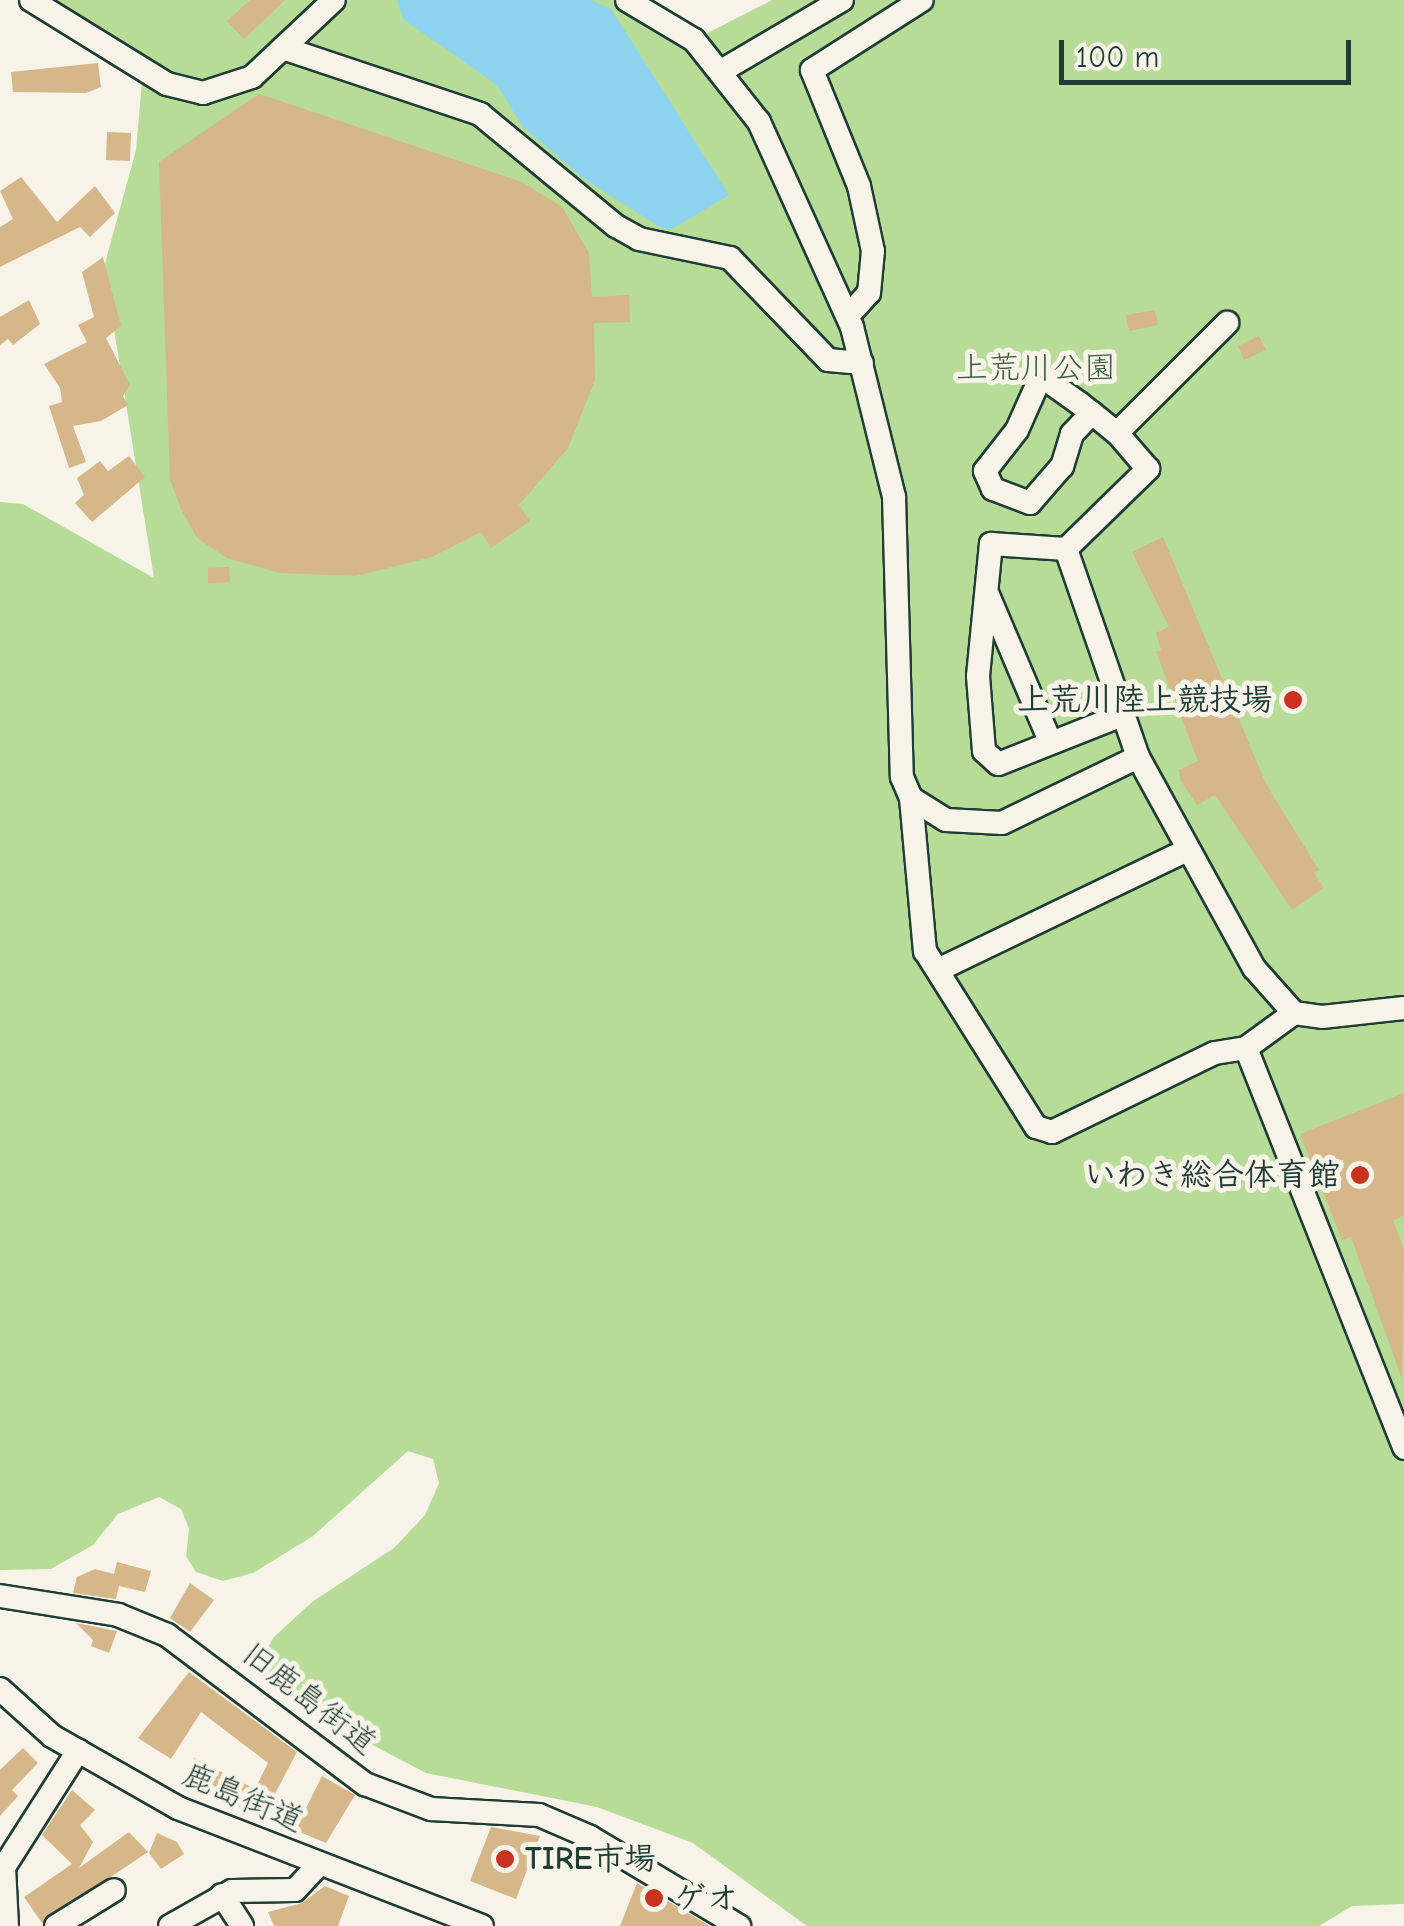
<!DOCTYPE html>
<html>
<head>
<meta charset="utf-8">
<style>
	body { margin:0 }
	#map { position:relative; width:1404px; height:1926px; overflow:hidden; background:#f7f3e8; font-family:"Comic Neue","Klee One",sans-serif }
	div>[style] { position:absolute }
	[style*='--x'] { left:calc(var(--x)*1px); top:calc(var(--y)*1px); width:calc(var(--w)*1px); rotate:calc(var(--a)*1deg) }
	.green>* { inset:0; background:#b6dc97 }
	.water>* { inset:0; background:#8ed3ef }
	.building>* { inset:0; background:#d5b789 }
	.roads { filter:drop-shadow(2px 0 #1f3d34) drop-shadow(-2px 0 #1f3d34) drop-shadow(0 2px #1f3d34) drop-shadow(0 -2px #1f3d34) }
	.minor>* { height:22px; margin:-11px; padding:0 11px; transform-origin:11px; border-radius:11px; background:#f7f3e8 }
	.dots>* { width:28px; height:28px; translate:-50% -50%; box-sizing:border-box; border:5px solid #f7f3e8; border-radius:50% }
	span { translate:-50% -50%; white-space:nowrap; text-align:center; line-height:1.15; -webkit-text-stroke:10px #f7f3e8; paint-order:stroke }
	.park-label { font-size:32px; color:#3d5d48 }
	.poi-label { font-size:32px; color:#1f3d34; font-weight:700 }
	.right { translate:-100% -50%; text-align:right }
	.left { translate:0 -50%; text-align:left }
	.street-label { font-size:32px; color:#1f3d34 }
	.scale { position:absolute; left:1059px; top:40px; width:292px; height:45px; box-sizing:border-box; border:5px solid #1f3d34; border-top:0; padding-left:12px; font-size:30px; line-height:35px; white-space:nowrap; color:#1f3d34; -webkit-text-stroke:8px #f7f3e8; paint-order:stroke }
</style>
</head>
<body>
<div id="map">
	<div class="green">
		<div style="clip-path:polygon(31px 0,627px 0,694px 40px,772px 0,1404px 0,1404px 1904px,1352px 1906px,1319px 1926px,807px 1926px,693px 1843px,597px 1807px,426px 1773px,296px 1705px,259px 1665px,273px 1638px,312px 1602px,394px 1548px,425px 1515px,439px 1483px,433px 1459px,408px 1451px,313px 1536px,253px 1573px,223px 1581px,196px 1572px,186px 1556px,189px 1529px,181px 1509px,159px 1497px,118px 1514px,93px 1545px,51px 1569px,0 1570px,0 502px,23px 504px,154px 578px,104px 267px,136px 150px,143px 70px)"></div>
	</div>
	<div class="water">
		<div style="clip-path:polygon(397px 0,591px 0,611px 9px,729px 195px,670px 230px,660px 227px,583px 178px,523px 127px,497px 85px,403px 19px)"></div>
	</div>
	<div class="building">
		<div style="clip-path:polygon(250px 0,285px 0,244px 39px,227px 21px)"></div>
		<div style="clip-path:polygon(98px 63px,101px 87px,86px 93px,13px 92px,11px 72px)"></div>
		<div style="clip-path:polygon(259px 94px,522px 182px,562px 207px,589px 253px,592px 297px,629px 295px,630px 322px,594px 323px,595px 380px,568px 448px,519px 505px,530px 521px,491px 548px,481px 532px,432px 557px,356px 576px,280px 573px,227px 558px,197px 538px,181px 509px,170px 480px,159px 162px)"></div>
		<div style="clip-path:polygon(107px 132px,131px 133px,130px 161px,106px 160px)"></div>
		<div style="clip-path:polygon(21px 177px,57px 222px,95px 186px,115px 213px,90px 237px,80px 227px,0 267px,0 227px,13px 219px,0 191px)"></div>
		<div style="clip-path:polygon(103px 257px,121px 326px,106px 338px,130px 385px,123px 396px,128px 405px,101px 421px,73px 426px,86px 462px,69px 468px,49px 406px,62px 402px,60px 388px,44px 364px,87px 342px,78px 325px,94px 317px,82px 272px)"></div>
		<div style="clip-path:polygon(29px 300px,40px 324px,13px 345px,8px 339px,0 345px,0 317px)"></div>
		<div style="clip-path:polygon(1155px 310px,1158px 325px,1129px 331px,1126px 315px)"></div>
		<div style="clip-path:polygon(1259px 336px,1266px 350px,1244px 360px,1238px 346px)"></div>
		<div style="clip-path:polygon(129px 456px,145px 477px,92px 522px,75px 503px,84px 495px,77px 478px,100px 461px,108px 471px)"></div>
		<div style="clip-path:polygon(1163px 537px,1266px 784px,1319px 870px,1314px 873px,1324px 888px,1292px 910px,1215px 795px,1197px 805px,1181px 781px,1179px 770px,1198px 761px,1156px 652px,1161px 650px,1156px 633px,1169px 627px,1132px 552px)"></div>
		<div style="clip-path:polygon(229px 567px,230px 582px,208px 583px,208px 568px)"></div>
		<div style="clip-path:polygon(1404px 1093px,1404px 1216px,1393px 1220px,1404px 1250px,1402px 1379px,1351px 1237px,1342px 1240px,1300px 1134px)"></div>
		<div style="clip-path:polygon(117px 1562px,151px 1571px,145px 1592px,119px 1586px,116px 1599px,73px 1593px,77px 1577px,95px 1569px,114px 1574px)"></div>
		<div style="clip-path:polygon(190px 1583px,214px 1600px,190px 1632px,170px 1618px)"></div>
		<div style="clip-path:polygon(76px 1623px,117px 1631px,109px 1653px,91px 1646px,93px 1640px)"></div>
		<div style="clip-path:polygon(189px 1672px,297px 1752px,268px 1807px,290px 1830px,183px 1781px,194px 1758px,255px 1789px,268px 1763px,201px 1712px,171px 1759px,138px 1738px)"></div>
		<div style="clip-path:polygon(23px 1748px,38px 1763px,12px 1790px,18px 1796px,0 1816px,0 1770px)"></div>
		<div style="clip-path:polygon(322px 1776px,355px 1795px,326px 1843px,295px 1830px)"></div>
		<div style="clip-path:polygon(72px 1790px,95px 1810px,80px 1825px,93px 1842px,79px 1868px,129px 1832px,148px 1852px,42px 1923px,24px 1897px,72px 1864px,42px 1835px)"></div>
		<div style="clip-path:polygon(491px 1827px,540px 1836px,516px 1899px,470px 1881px)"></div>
		<div style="clip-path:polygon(157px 1833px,177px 1842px,184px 1854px,161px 1869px,149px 1853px)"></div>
		<div style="clip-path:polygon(637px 1883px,710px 1926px,620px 1926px)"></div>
		<div style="clip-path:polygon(325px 1886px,349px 1896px,338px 1926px,274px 1926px,268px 1912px,302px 1903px)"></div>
	</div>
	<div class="roads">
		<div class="minor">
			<div style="--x:31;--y:0;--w:160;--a:31.7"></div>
			<div style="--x:167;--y:84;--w:37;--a:14"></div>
			<div style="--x:203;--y:93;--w:52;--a:-18.1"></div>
			<div style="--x:252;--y:77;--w:112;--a:-43.2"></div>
			<div style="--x:627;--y:0;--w:78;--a:30.8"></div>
			<div style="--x:694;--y:40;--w:105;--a:51.6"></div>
			<div style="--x:759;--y:122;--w:225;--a:65.6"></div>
			<div style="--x:852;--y:327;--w:175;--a:76.1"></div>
			<div style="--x:894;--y:497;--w:280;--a:88.4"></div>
			<div style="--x:902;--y:777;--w:23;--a:67"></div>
			<div style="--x:911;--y:798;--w:41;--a:32.2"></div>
			<div style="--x:946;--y:820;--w:56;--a:3.1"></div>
			<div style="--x:1002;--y:823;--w:151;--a:-25.9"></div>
			<div style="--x:283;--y:48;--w:208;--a:18.5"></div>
			<div style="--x:480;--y:114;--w:176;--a:39.5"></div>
			<div style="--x:616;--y:226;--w:26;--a:29"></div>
			<div style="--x:639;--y:239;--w:93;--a:11.8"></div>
			<div style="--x:730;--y:258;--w:141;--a:46.1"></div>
			<div style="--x:828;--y:360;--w:34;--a:5"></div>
			<div style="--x:723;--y:70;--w:138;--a:-30.5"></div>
			<div style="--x:848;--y:316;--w:31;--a:-48"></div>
			<div style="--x:869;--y:293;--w:42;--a:-84.6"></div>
			<div style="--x:873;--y:251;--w:66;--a:-102.2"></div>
			<div style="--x:859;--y:186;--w:125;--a:-112.1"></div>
			<div style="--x:812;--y:70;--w:130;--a:-32.5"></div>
			<div style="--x:1092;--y:413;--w:29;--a:134"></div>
			<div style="--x:1072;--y:434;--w:34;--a:107"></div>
			<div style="--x:1062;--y:466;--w:49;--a:130.9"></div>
			<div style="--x:1030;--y:503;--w:40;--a:-159"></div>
			<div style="--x:993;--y:489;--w:20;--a:-114"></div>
			<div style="--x:985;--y:471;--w:52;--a:-52"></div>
			<div style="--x:1017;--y:430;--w:59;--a:-66"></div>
			<div style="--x:1041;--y:376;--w:47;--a:35.4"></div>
			<div style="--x:1079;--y:403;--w:16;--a:38"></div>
			<div style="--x:1092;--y:413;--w:32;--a:39"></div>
			<div style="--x:1066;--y:549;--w:220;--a:70.9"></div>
			<div style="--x:1138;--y:757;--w:241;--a:61.2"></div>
			<div style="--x:1254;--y:968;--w:60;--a:48.4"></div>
			<div style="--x:1294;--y:1013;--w:28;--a:8"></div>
			<div style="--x:1322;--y:1017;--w:82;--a:-6.3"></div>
			<div style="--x:988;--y:595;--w:156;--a:67"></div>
			<div style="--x:1122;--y:715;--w:133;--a:158.4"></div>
			<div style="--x:998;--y:764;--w:19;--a:-137"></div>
			<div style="--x:984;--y:751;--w:75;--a:-94.6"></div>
			<div style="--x:978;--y:676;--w:133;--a:-84.4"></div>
			<div style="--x:991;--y:544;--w:75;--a:3.8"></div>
			<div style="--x:1066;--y:549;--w:115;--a:-44.3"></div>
			<div style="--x:1148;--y:469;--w:48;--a:-130.7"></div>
			<div style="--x:1117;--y:433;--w:156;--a:-45"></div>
			<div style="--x:911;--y:798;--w:154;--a:84.8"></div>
			<div style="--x:925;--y:951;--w:208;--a:57.8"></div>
			<div style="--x:1036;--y:1127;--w:17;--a:17"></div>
			<div style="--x:1052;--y:1132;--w:181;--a:-25.9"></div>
			<div style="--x:1215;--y:1053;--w:31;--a:-9"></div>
			<div style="--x:1246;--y:1048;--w:59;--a:-36.1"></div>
			<div style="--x:938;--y:970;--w:274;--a:-25.7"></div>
			<div style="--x:1246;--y:1048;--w:430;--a:68.4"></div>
			<div style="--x:0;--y:1596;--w:120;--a:9.1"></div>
			<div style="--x:118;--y:1615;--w:53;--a:22.2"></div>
			<div style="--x:167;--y:1635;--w:248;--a:37"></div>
			<div style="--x:365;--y:1784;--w:71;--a:20.7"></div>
			<div style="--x:431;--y:1809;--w:108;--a:3.2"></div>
			<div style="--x:539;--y:1815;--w:56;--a:23.3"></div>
			<div style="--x:590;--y:1837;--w:174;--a:30.9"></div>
			<div style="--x:0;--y:1689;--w:70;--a:42.1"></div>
			<div style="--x:52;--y:1736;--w:145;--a:29.7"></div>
			<div style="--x:178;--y:1808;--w:326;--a:21.2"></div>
			<div style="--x:222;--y:1895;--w:37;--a:57"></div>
			<div style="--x:7;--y:1926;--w:59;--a:-92.9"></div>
			<div style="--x:4;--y:1867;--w:138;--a:-57.5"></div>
			<div style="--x:56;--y:1926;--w:68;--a:-31.8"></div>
			<div style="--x:170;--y:1926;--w:71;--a:-29.4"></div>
			<div style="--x:232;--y:1891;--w:63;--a:-0.9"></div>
			<div style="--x:295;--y:1890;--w:34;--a:-47"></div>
		</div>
	</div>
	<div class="dots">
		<div style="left:1293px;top:700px;background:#c8321e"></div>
		<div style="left:1360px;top:1175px;background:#c8321e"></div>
		<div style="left:505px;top:1859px;background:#c8321e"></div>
		<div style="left:654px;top:1898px;background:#c8321e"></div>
	</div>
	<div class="park-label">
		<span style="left:1036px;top:368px">上荒川公園</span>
	</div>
	<div class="poi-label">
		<span class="right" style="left:1273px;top:700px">上荒川陸上競技場</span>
		<span class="right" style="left:1340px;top:1175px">いわき総合体育館</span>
		<span class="left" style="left:525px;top:1859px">TIRE市場</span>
		<span class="left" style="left:674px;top:1898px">ゲオ</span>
	</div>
	<div class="street-label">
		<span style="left:309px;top:1699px;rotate:38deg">旧鹿島街道</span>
		<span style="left:243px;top:1798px;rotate:23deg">鹿島街道</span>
	</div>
	<div class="scale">100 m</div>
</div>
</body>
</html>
